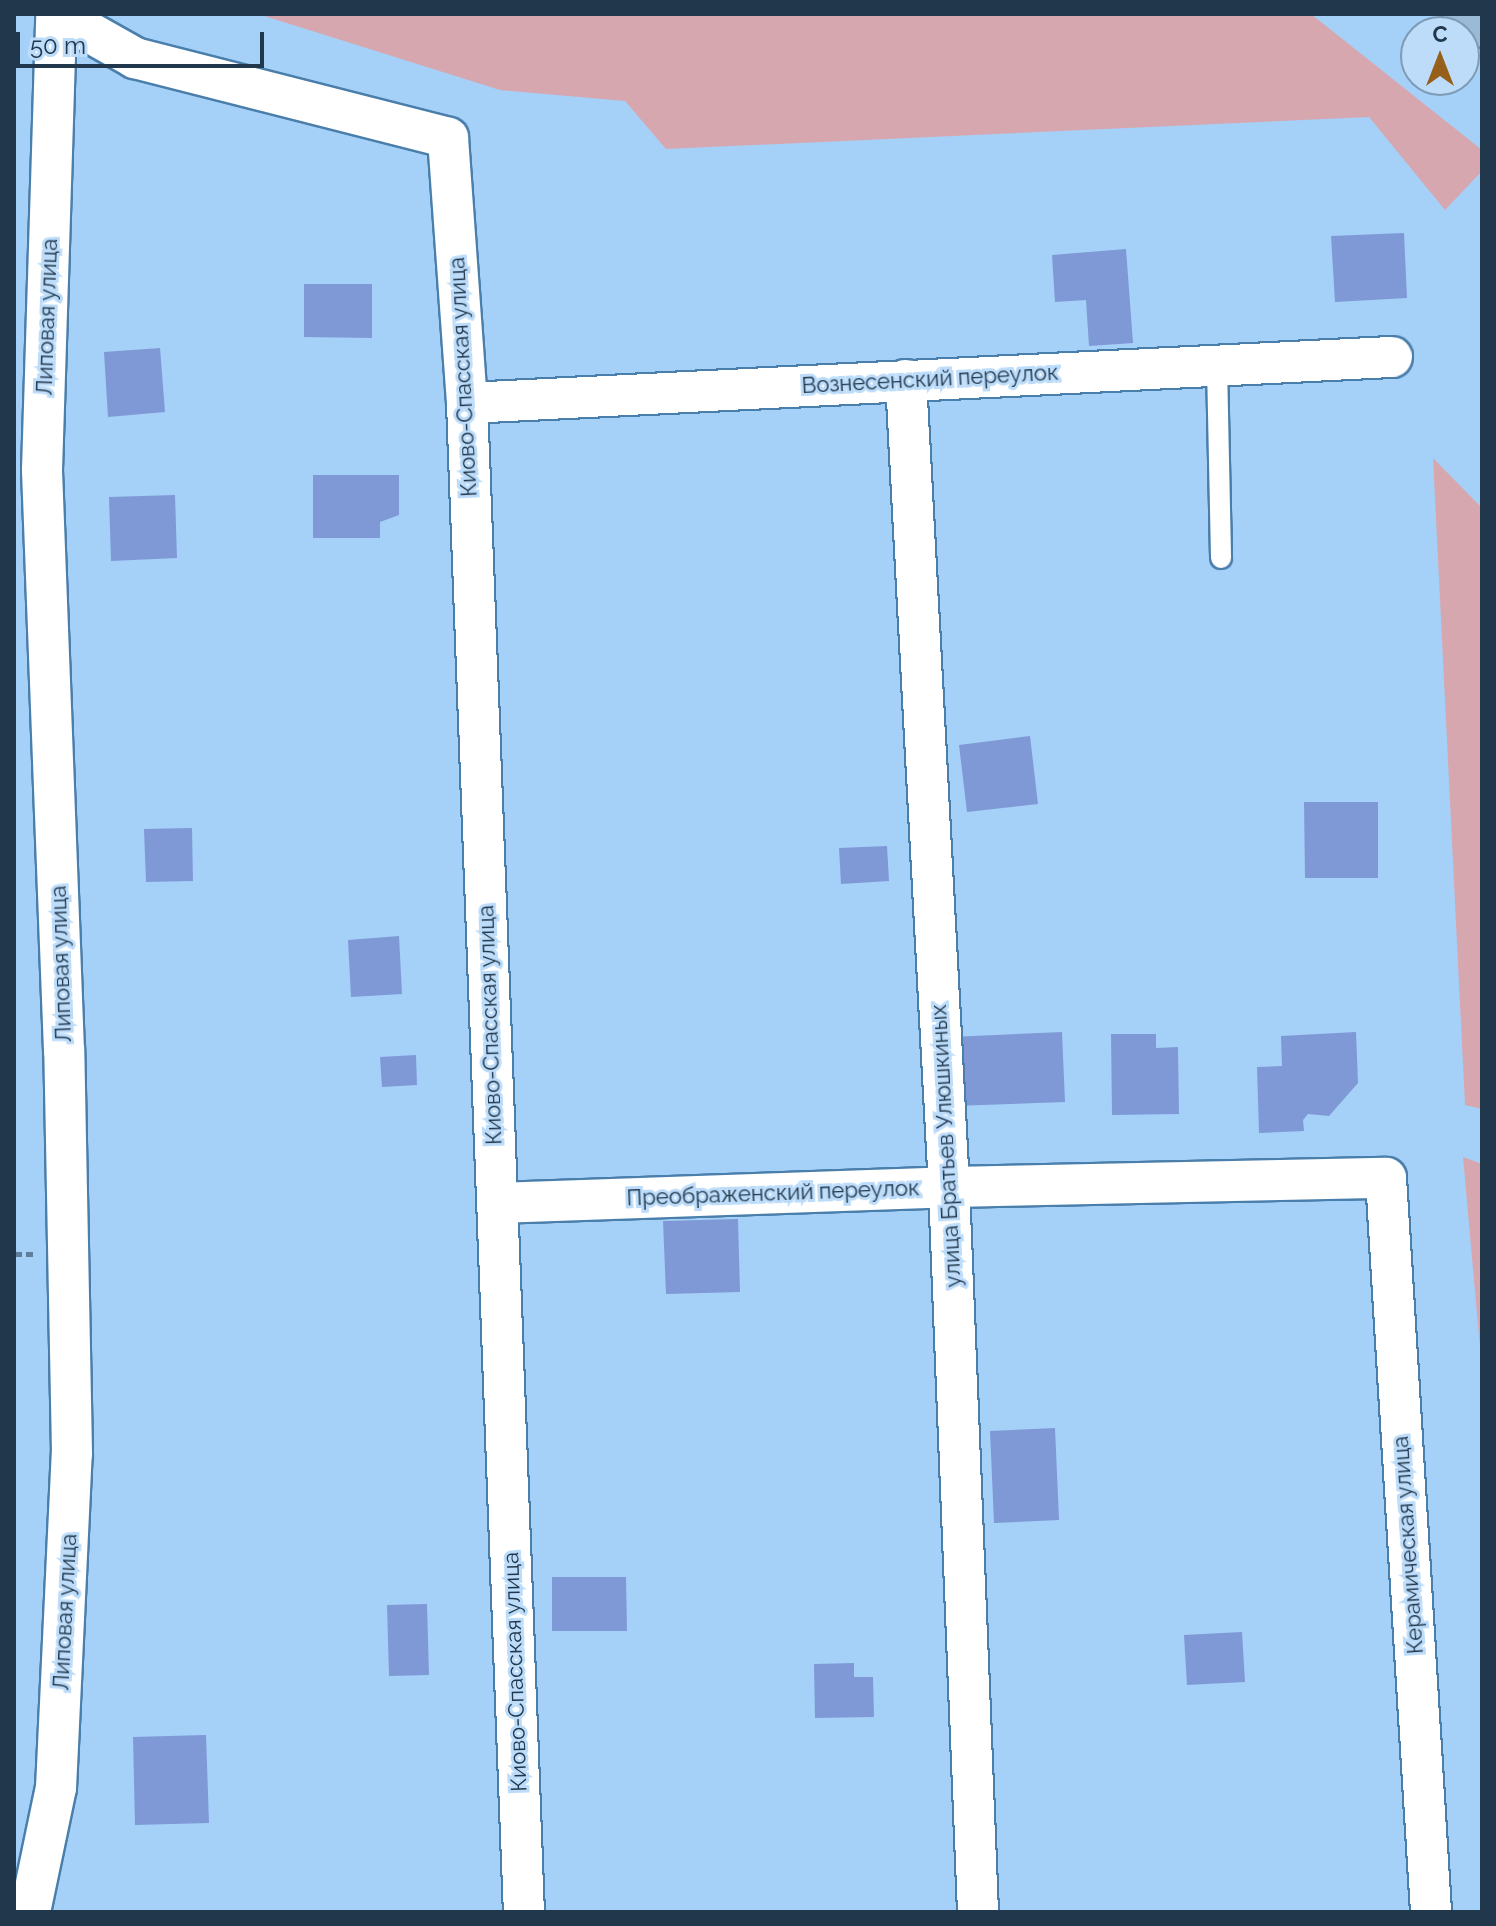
<!DOCTYPE html>
<html>
<head>
<meta charset="utf-8">
<style>
	body { margin:0 }
	#map { position:relative; width:1496px; height:1926px; overflow:hidden; background:#a5d0f8; font-family:Raleway,sans-serif }
	div>[style] { position:absolute }
	[style*='--x'] { left:calc(var(--x)*1px); top:calc(var(--y)*1px); width:calc(var(--w)*1px); rotate:calc(var(--a)*1deg) }
	.green>* { inset:0; background:#d7a7b0 }
	.building>* { inset:0; background:#7f99d6 }
	.path>* { height:5px; margin-top:-2.5px; transform-origin:0; background:repeating-linear-gradient(90deg,#5e7e9c 0 8px,transparent 0 12px) }
	.roads { filter:drop-shadow(2px 0 #4a7eab) drop-shadow(-2px 0 #4a7eab) drop-shadow(0 2px #4a7eab) drop-shadow(0 -2px #4a7eab) }
	.service>* { height:20px; margin:-10px; padding:0 10px; transform-origin:10px; border-radius:10px; background:#fff }
	.minor>* { height:40px; margin:-20px; padding:0 20px; transform-origin:20px; border-radius:20px; background:#fff }
	.primary>* { height:44px; margin:-22px; padding:0 22px; transform-origin:22px; border-radius:22px; background:#9bbad6 }
	span { translate:-50% -50%; white-space:nowrap; text-align:center; line-height:1.15; -webkit-text-stroke:6px #bcdcfa; paint-order:stroke }
	.street-label { font-size:22px; color:#21374b }
	.frame { position:absolute; inset:0; border:16px solid #21374b; pointer-events:none }
	.north { position:absolute; left:1400px; top:16px; width:80px; height:80px; box-sizing:border-box; background:#bcdcfa; border:2px solid #7e9ab4; border-radius:50%; rotate:0deg; font-size:22px; font-weight:700; line-height:32px; text-align:center; color:#21374b }
	.north::after { content:''; display:block; margin:auto; width:28px; height:36px; background:#97601a; clip-path:polygon(50% 0,100% 100%,50% 72%,0 100%) }
	.scale { position:absolute; left:16px; top:32px; width:248px; height:36px; box-sizing:border-box; border:4px solid #21374b; border-top:0; padding-left:10px; font-size:24px; line-height:28px; white-space:nowrap; color:#21374b; -webkit-text-stroke:6px #bcdcfa; paint-order:stroke }
</style>
</head>
<body>
<div id="map">
	<div class="green">
		<div style="clip-path:polygon(258px 14px,1311px 14px,1482px 150px,1482px 171px,1445px 210px,1369px 117px,666px 149px,625px 101px,500px 90px)"></div>
		<div style="clip-path:polygon(1433px 458px,1482px 508px,1482px 1109px,1465px 1105px)"></div>
		<div style="clip-path:polygon(1463px 1157px,1482px 1164px,1482px 1370px)"></div>
	</div>
	<div class="building">
		<div style="clip-path:polygon(1404px 233px,1407px 298px,1335px 302px,1331px 236px)"></div>
		<div style="clip-path:polygon(1126px 249px,1133px 343px,1089px 346px,1086px 300px,1055px 302px,1052px 255px)"></div>
		<div style="clip-path:polygon(304px 284px,372px 284px,372px 338px,304px 337px)"></div>
		<div style="clip-path:polygon(160px 348px,165px 412px,108px 417px,104px 352px)"></div>
		<div style="clip-path:polygon(313px 475px,399px 475px,399px 515px,380px 522px,380px 538px,313px 538px)"></div>
		<div style="clip-path:polygon(175px 495px,177px 558px,111px 561px,109px 497px)"></div>
		<div style="clip-path:polygon(1030px 736px,1038px 804px,967px 812px,959px 745px)"></div>
		<div style="clip-path:polygon(1304px 802px,1378px 802px,1378px 878px,1305px 878px)"></div>
		<div style="clip-path:polygon(192px 828px,193px 881px,146px 882px,144px 829px)"></div>
		<div style="clip-path:polygon(887px 846px,889px 881px,841px 884px,839px 848px)"></div>
		<div style="clip-path:polygon(399px 936px,402px 994px,351px 997px,348px 940px)"></div>
		<div style="clip-path:polygon(1062px 1032px,1065px 1102px,953px 1106px,951px 1037px)"></div>
		<div style="clip-path:polygon(1356px 1032px,1358px 1083px,1329px 1116px,1308px 1114px,1303px 1120px,1304px 1131px,1259px 1133px,1257px 1067px,1282px 1066px,1281px 1036px)"></div>
		<div style="clip-path:polygon(1111px 1034px,1156px 1034px,1156px 1048px,1178px 1047px,1179px 1114px,1112px 1115px)"></div>
		<div style="clip-path:polygon(416px 1055px,417px 1085px,382px 1087px,380px 1057px)"></div>
		<div style="clip-path:polygon(738px 1219px,740px 1292px,666px 1294px,663px 1221px)"></div>
		<div style="clip-path:polygon(1055px 1428px,1059px 1520px,994px 1523px,990px 1431px)"></div>
		<div style="clip-path:polygon(552px 1577px,626px 1577px,627px 1631px,552px 1631px)"></div>
		<div style="clip-path:polygon(427px 1604px,429px 1675px,389px 1676px,387px 1605px)"></div>
		<div style="clip-path:polygon(1242px 1632px,1245px 1682px,1187px 1685px,1184px 1635px)"></div>
		<div style="clip-path:polygon(854px 1663px,854px 1677px,873px 1677px,874px 1717px,815px 1718px,814px 1664px)"></div>
		<div style="clip-path:polygon(206px 1735px,209px 1823px,135px 1825px,133px 1737px)"></div>
	</div>
	<div class="path">
		<div style="--x:14;--y:1254;--w:19;--a:0"></div>
	</div>
	<div class="roads">
		<div class="service">
			<div style="--x:1217;--y:365;--w:193;--a:88.8"></div>
		</div>
		<div class="minor">
			<div style="--x:57;--y:14;--w:90;--a:29.4"></div>
			<div style="--x:135;--y:58;--w:323;--a:14.3"></div>
			<div style="--x:448;--y:138;--w:266;--a:85.9"></div>
			<div style="--x:467;--y:403;--w:1510;--a:87.84"></div>
			<div style="--x:906;--y:380;--w:808;--a:86.95"></div>
			<div style="--x:949;--y:1187;--w:726;--a:87.71"></div>
			<div style="--x:467;--y:403;--w:926;--a:-2.85"></div>
			<div style="--x:497;--y:1203;--w:452;--a:-2"></div>
			<div style="--x:949;--y:1187;--w:437;--a:-1.2"></div>
			<div style="--x:1386;--y:1178;--w:735;--a:86.49"></div>
			<div style="--x:30;--y:1912;--w:127;--a:-78.2"></div>
			<div style="--x:56;--y:1788;--w:335;--a:-87.3"></div>
			<div style="--x:72;--y:1453;--w:402;--a:-91.1"></div>
			<div style="--x:64;--y:1051;--w:581;--a:-92.17"></div>
			<div style="--x:42;--y:470;--w:456;--a:-88.2"></div>
		</div>
		<div class="primary">
			<div style="--x:1465;--y:14;--w:20;--a:33"></div>
		</div>
	</div>
	<div class="street-label">
		<span style="left:47px;top:317px;rotate:-88deg">Липовая улица</span>
		<span style="left:463px;top:377px;rotate:-93deg">Киово-Спасская улица</span>
		<span style="left:930px;top:379px;rotate:-3deg">Вознесенский переулок</span>
		<span style="left:61px;top:964px;rotate:-92deg">Липовая улица</span>
		<span style="left:490px;top:1025px;rotate:-92deg">Киово-Спасская улица</span>
		<span style="left:946px;top:1146px;rotate:-93deg">улица Братьев Улюшкиных</span>
		<span style="left:773px;top:1193px;rotate:-2deg">Преображенский переулок</span>
		<span style="left:1408px;top:1545px;rotate:-94deg">Керамическая улица</span>
		<span style="left:65px;top:1612px;rotate:-87deg">Липовая улица</span>
		<span style="left:515px;top:1672px;rotate:-92deg">Киово-Спасская улица</span>
	</div>
	<div class="frame"></div>
	<div class="north">С</div>
	<div class="scale">50 m</div>
</div>
</body>
</html>
